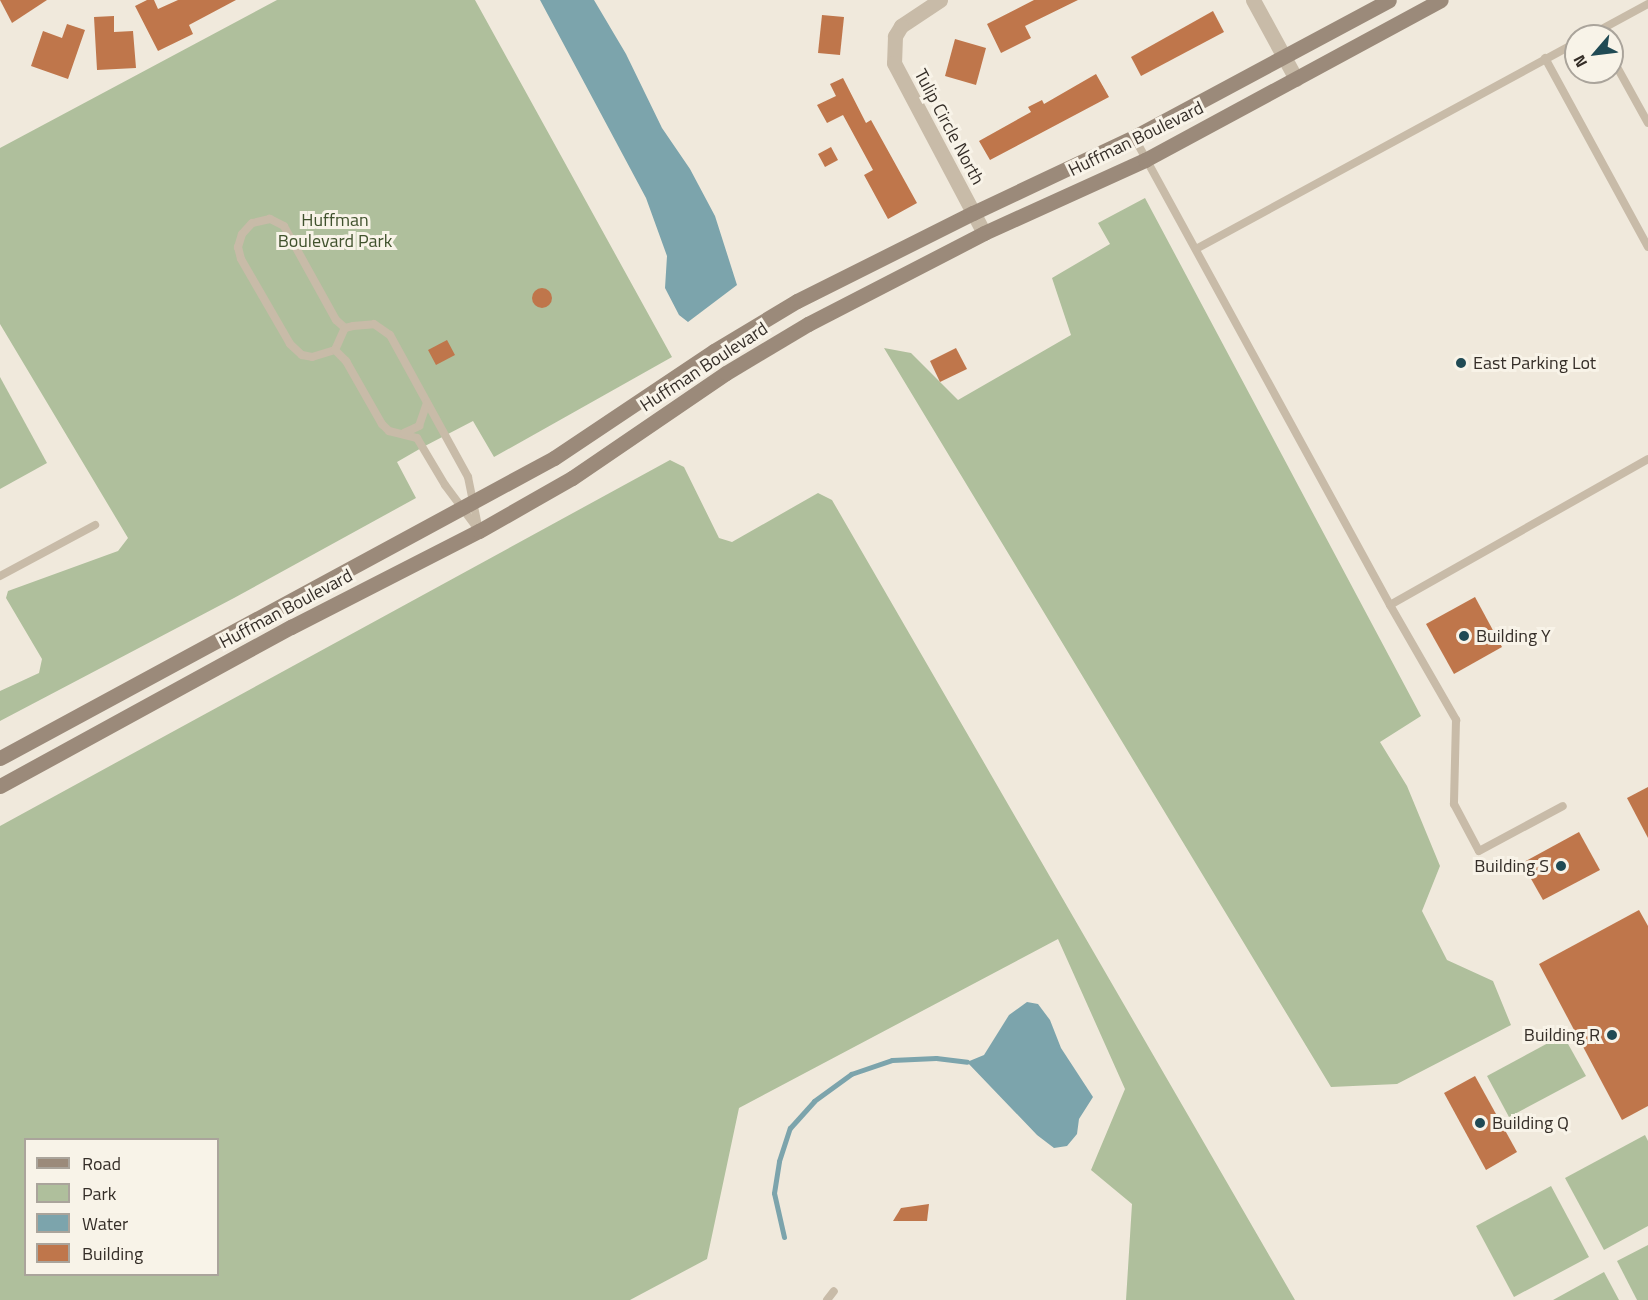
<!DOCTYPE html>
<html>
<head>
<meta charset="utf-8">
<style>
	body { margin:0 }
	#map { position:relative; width:1648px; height:1300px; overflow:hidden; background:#f0e9dc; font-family:"Titillium Web",sans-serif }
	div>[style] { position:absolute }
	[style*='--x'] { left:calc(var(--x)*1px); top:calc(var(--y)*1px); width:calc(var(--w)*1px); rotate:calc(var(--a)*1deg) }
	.green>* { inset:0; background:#afbf9c }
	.water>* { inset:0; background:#7ca4ac }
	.stream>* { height:5px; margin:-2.5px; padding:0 2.5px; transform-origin:2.5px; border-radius:2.5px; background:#7ca4ac }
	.building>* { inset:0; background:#bf764b }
	.round { border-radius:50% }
	.lane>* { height:8px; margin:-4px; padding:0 4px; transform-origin:4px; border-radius:4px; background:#c8bba8 }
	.street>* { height:15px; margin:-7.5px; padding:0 7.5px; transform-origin:7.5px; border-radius:7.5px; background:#c8bba8 }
	.secondary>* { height:15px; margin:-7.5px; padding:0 7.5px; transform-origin:7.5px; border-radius:7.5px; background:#9b8a7a }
	.dots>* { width:16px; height:16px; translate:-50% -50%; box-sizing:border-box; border:3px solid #f8f3e8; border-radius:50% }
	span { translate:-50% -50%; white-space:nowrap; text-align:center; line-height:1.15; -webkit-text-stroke:6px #f8f3e8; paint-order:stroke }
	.street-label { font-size:18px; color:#352e28 }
	.park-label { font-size:18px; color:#40522d }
	.poi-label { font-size:18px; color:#352e28 }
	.left { translate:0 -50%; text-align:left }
	.right { translate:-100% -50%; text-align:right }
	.legend { position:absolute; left:24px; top:1138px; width:195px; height:138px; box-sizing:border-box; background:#f8f3e8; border:2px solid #aaa49b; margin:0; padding:8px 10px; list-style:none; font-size:18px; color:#352e28 }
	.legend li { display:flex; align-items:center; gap:12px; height:30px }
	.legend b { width:30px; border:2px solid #aaa49b }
	.north { position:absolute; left:1564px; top:24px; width:60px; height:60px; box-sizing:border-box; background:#f8f3e8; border:2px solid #aaa49b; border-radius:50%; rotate:242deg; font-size:16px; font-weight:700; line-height:24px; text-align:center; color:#352e28 }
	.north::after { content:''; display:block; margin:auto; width:21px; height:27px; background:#204a54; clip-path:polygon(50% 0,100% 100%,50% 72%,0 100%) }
</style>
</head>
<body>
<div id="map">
	<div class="green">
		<div style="clip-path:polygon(277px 0,475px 0,672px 357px,494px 457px,473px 421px,423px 447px,397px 462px,416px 498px,234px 598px,0 721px,0 691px,39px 673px,42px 659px,6px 598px,8px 591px,118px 551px,128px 538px,0 324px,0 148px)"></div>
		<div style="clip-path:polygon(1145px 198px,1421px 716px,1380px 742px,1407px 786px,1440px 866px,1422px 911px,1447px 960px,1493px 981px,1511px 1025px,1397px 1084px,1331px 1087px,884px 348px,911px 353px,958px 400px,1071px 335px,1052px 278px,1110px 244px,1098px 223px)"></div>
		<div style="clip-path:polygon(0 377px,47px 463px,0 489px)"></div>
		<div style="clip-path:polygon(evenodd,670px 460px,684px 467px,719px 538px,732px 542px,818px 493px,832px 500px,1295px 1300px,1126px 1300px,1132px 1204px,1091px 1170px,1125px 1089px,1058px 939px,739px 1108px,707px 1259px,630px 1300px,0 1300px,0 826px,670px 460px,26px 1140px,218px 1140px,218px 1274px,26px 1274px,26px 1140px)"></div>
		<div style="clip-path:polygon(1563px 1035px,1586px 1076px,1509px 1117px,1487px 1076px)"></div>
		<div style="clip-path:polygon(1645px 1135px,1648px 1141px,1648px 1226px,1604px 1250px,1565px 1178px)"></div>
		<div style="clip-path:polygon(1551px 1186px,1589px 1257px,1514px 1297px,1476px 1226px)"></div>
		<div style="clip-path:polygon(1648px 1245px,1648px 1300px,1637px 1300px,1617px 1261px)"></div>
		<div style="clip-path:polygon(1604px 1272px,1619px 1300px,1553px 1300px)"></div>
	</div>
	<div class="water">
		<div style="clip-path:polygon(540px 0,594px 0,626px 54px,662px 128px,690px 169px,715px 216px,737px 285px,688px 322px,679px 315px,665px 288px,667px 256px,646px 198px)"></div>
		<div style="clip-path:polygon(1027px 1002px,1038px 1004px,1050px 1020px,1061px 1048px,1093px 1097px,1079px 1119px,1077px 1134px,1067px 1146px,1054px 1148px,1037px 1135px,967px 1062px,984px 1055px,1009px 1015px)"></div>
	</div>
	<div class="stream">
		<div style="--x:784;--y:1237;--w:45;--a:-102.8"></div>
		<div style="--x:774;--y:1193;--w:32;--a:-81"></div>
		<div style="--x:779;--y:1161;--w:35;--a:-72"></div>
		<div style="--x:790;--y:1128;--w:36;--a:-48"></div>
		<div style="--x:814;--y:1101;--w:46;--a:-36.1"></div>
		<div style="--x:851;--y:1074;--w:43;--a:-18.9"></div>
		<div style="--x:892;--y:1060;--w:44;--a:-2.6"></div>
		<div style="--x:936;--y:1058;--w:31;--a:7"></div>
	</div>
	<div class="building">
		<div style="clip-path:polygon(0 0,47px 0,12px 23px)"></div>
		<div style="clip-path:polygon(147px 0,154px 0,158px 9px,178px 0,236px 0,189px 25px,193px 34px,158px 51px,135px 6px)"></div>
		<div style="clip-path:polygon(1034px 0,1078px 0,1025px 26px,1031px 38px,1001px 53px,987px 24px)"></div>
		<div style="clip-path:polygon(1213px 11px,1224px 32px,1141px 76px,1131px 57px)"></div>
		<div style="clip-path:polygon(822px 15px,844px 17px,840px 55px,818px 53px)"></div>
		<div style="clip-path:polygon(114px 16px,114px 32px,133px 31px,136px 68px,97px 70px,94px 17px)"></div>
		<div style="clip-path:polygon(67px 24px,85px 30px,68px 79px,31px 66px,43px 31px,62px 38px)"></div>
		<div style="clip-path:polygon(955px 39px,986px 48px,976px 85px,945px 76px)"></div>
		<div style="clip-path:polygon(1096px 74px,1109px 97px,990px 160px,979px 141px,1031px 112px,1028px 107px,1042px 100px,1044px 104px)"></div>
		<div style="clip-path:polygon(843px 78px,866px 123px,871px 120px,917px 203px,888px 219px,864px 175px,873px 170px,843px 115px,827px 123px,817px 105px,836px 96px,830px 84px)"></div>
		<div style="clip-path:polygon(831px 147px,838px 160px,825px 167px,818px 154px)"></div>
		<div class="round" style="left:532px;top:288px;width:20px;height:20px"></div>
		<div style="clip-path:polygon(447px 340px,455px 355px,436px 365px,428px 350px)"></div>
		<div style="clip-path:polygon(956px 348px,967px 369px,940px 382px,930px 361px)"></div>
		<div style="clip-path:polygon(1475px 597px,1502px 647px,1454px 674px,1426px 624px)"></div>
		<div style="clip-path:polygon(1648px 787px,1648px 838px,1627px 798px)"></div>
		<div style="clip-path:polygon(1579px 832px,1600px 870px,1543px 900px,1522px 863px)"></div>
		<div style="clip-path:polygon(1639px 910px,1648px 926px,1648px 1106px,1622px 1120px,1539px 964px)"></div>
		<div style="clip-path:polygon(1475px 1076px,1517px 1152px,1486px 1170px,1444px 1093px)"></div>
		<div style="clip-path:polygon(929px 1204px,927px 1221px,893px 1221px,901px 1208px)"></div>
	</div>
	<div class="lane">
		<div style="--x:1589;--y:36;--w:67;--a:-28.5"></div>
		<div style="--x:1545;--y:58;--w:215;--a:61.4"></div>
		<div style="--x:1612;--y:58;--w:74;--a:61"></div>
		<div style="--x:1134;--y:137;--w:533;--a:61.32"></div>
		<div style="--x:1390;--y:605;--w:296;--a:-29.5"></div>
		<div style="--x:1196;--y:249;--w:432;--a:-28.5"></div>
		<div style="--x:345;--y:328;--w:12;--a:-138"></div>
		<div style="--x:336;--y:320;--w:107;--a:-119"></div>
		<div style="--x:284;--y:226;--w:16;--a:-153"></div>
		<div style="--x:270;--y:219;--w:18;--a:167"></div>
		<div style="--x:252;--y:223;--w:15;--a:132"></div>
		<div style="--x:242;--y:234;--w:14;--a:107"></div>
		<div style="--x:238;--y:247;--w:12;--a:76"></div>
		<div style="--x:241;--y:259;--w:98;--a:60"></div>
		<div style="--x:290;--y:344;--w:16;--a:43"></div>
		<div style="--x:302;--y:355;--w:10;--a:11"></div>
		<div style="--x:312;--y:357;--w:24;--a:-17"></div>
		<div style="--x:335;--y:350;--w:24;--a:-66"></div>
		<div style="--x:345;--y:328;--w:8;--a:-14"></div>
		<div style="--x:353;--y:326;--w:21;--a:-5"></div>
		<div style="--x:374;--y:324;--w:19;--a:35"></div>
		<div style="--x:390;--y:335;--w:162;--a:61.2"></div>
		<div style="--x:468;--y:477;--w:55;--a:78.5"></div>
		<div style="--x:335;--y:350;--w:16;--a:45"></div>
		<div style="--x:346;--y:361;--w:73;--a:60.3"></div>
		<div style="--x:382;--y:424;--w:10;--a:45"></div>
		<div style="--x:389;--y:431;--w:29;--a:14"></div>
		<div style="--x:417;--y:438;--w:55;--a:59.2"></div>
		<div style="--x:445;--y:485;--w:54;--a:53.3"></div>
		<div style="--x:404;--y:433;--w:17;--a:-25"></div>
		<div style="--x:419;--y:426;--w:24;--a:-71"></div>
		<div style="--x:0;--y:576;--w:108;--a:-28.2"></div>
		<div style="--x:1390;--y:605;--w:133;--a:60.1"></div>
		<div style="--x:1456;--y:720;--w:84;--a:91.4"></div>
		<div style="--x:1454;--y:804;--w:53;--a:62"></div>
		<div style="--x:1479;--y:851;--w:95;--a:-28.2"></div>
		<div style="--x:827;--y:1300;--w:11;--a:-52"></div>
	</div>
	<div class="street">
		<div style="--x:940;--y:0;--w:47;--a:146.3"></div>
		<div style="--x:901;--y:26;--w:12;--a:121"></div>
		<div style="--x:895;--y:36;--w:27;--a:92"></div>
		<div style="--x:894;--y:63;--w:192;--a:62.1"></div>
		<div style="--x:1253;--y:0;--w:90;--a:61.4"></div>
	</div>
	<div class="secondary">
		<div style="--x:0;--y:758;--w:630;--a:-28.44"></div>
		<div style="--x:554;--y:458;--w:192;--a:-33.8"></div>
		<div style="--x:714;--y:351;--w:97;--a:-31.1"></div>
		<div style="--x:797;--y:301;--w:197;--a:-26.6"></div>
		<div style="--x:973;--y:213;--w:178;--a:-25.3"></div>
		<div style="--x:1134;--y:137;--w:289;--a:-28.2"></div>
		<div style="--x:0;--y:786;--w:332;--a:-28.7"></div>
		<div style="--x:291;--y:627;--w:211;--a:-27.1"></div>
		<div style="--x:479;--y:531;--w:107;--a:-29.7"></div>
		<div style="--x:572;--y:478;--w:186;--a:-34.3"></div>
		<div style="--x:726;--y:373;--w:96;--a:-30.9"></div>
		<div style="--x:808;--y:324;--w:198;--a:-27.3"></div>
		<div style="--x:984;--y:233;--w:177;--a:-24.4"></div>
		<div style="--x:1145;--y:160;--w:336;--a:-28.4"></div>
	</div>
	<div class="dots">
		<div style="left:1461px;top:363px;background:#204a54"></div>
		<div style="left:1464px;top:636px;background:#204a54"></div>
		<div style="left:1561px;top:866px;background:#204a54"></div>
		<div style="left:1612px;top:1035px;background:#204a54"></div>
		<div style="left:1480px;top:1123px;background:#204a54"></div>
	</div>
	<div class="street-label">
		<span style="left:949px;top:127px;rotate:62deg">Tulip Circle North</span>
		<span style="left:1136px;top:139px;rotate:-26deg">Huffman Boulevard</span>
		<span style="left:704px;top:367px;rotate:-33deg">Huffman Boulevard</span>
		<span style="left:286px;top:609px;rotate:-28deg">Huffman Boulevard</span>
	</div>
	<div class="park-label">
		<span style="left:335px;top:231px">Huffman<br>Boulevard Park</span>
	</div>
	<div class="poi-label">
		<span class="left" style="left:1473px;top:363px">East Parking Lot</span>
		<span class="left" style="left:1476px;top:636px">Building Y</span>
		<span class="right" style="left:1549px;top:866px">Building S</span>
		<span class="right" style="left:1600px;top:1035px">Building R</span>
		<span class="left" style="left:1492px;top:1123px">Building Q</span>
	</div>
	<ul class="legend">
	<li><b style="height:8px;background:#9b8a7a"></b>Road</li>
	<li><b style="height:16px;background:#afbf9c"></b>Park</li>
	<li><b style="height:16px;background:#7ca4ac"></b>Water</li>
	<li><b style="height:16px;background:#bf764b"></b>Building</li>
	</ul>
	<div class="north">N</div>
</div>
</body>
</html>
